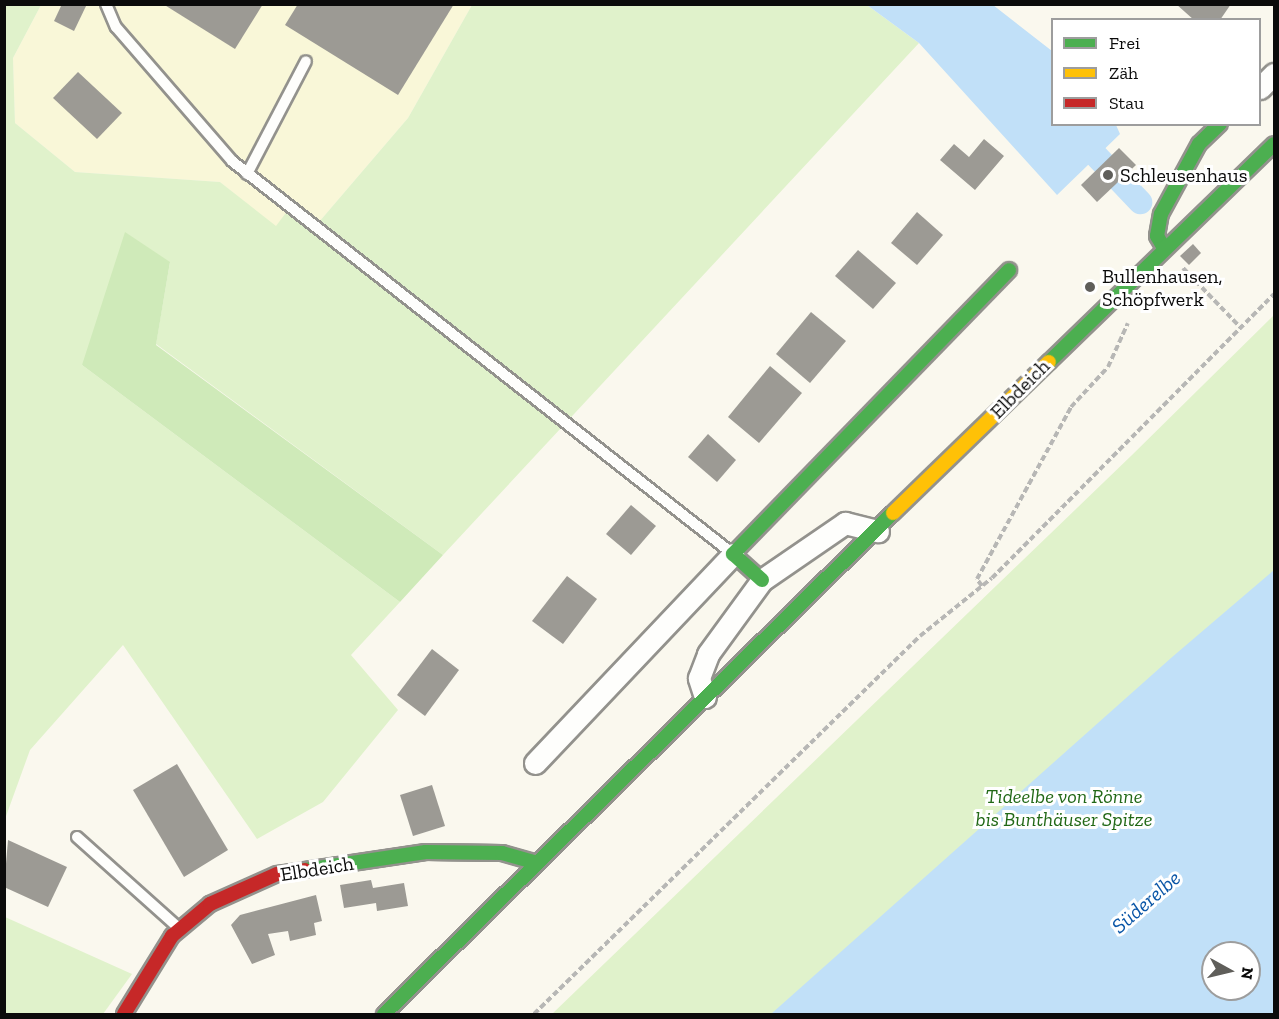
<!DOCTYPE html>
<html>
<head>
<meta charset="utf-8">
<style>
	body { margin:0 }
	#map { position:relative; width:1279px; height:1019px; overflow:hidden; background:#faf8ee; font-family:"Zilla Slab",serif }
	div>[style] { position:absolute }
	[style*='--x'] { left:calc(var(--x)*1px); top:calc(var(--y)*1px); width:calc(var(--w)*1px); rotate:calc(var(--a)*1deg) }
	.farmland>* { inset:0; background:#f9f7d8 }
	.green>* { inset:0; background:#e0f2cb }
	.forest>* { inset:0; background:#cfeab9 }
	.water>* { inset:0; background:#c1e0f8 }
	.canal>* { height:24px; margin:-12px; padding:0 12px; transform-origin:12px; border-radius:12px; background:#c1e0f8 }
	.building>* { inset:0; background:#9c9a94 }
	.path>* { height:4px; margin-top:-2px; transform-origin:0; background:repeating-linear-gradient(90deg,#b7b7b5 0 6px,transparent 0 9px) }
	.roads { filter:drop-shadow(2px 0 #93928d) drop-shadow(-2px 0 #93928d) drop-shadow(0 2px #93928d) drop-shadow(0 -2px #93928d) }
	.lane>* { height:10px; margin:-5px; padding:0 5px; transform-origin:5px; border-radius:5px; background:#fefefc }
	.street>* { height:21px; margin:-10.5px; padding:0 10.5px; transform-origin:10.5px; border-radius:10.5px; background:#fefefc }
	.fast>* { height:14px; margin:-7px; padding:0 7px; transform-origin:7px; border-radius:7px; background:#4caf50 }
	.slow>* { height:14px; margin:-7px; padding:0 7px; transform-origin:7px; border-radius:7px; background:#ffc107 }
	.jam>* { height:14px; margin:-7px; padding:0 7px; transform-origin:7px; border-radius:7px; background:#c62828 }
	.dots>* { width:16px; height:16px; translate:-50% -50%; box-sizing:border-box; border:3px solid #fff; border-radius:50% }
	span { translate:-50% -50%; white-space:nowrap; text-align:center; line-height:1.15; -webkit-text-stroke:6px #fff; paint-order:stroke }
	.poi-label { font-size:20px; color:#0b0b0b }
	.left { translate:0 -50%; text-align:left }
	.street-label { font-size:20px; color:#0b0b0b }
	.park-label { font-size:20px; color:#216816; font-style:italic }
	.water-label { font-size:21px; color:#0a56a7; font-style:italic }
	.frame { position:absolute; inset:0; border:6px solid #0b0b0b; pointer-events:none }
	.legend { position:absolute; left:1051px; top:18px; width:210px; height:108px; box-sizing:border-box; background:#fff; border:2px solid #9d9d9d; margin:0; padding:8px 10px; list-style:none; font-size:18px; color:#0b0b0b }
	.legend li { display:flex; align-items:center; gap:12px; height:30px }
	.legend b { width:30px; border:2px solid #9d9d9d }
	.north { position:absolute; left:1201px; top:941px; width:60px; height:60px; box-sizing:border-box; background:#fff; border:2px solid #9d9d9d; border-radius:50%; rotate:98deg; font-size:16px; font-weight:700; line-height:24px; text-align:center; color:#0b0b0b }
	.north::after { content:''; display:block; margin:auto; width:21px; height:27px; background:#5f5e5a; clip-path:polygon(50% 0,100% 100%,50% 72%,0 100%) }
</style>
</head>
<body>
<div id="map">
	<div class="farmland">
		<div style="clip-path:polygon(41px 5px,472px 5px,408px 118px,319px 222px,276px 227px,220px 182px,75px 172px,15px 123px,13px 58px)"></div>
	</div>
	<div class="green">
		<div style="clip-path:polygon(5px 5px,41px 5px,13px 58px,15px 123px,75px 172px,220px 182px,276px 226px,294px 202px,319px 222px,408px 118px,472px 5px,867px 5px,919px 43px,443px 555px,156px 344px,170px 262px,82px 365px,400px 602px,351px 655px,398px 710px,323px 802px,257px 839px,123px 645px,30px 750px,5px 819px)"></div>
		<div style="clip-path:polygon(evenodd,1274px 315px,1274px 1013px,552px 1014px,1132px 455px,1274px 315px,1213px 953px,1249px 953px,1249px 989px,1213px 989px,1213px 953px)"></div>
		<div style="clip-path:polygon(5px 917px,132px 974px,103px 1014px,5px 1014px)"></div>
	</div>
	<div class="forest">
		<div style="clip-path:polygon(125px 232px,170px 262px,156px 345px,443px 555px,400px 602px,82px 365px)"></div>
	</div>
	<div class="water">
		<div style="clip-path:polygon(867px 5px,993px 5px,1052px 51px,1052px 124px,1116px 125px,1120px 134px,1057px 195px,919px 43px)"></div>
		<div style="clip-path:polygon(evenodd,1274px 570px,1274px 1014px,771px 1014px,1171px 658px,1274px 570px,1213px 953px,1249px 953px,1249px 989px,1213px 989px,1213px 953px)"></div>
	</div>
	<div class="canal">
		<div style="--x:1066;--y:124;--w:108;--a:46.5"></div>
	</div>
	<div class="building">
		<div style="clip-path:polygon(62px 4px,87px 4px,74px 31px,54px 21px)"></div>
		<div style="clip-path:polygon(163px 4px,263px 4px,235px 49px)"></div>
		<div style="clip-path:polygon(298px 4px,454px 4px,398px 95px,285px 25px)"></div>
		<div style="clip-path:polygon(1176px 4px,1231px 4px,1220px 20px,1194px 20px)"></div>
		<div style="clip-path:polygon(78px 72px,122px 113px,97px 139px,53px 98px)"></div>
		<div style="clip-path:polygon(984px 139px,1004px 156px,975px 190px,940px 160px,954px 144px,969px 157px)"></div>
		<div style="clip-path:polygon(1119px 148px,1136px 165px,1097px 202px,1081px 185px)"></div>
		<div style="clip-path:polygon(917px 212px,943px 235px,917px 265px,891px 243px)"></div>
		<div style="clip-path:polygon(1193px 244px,1201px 253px,1189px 265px,1180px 256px)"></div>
		<div style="clip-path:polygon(858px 250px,896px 283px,873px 309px,835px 276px)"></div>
		<div style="clip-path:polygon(811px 312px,846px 341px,810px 383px,776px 354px)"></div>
		<div style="clip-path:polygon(770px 366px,802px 393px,759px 443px,728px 417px)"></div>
		<div style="clip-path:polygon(708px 434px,736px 460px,717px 482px,688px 457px)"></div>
		<div style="clip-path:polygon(631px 505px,656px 526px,631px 555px,606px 534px)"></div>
		<div style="clip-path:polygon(567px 576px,597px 599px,563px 644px,532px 621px)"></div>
		<div style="clip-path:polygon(432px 649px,459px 670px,425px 716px,397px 695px)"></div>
		<div style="clip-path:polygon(177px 764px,228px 850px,184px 877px,133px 790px)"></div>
		<div style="clip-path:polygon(432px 785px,445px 826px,413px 836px,400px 795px)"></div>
		<div style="clip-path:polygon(8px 840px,67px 867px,48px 907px,4px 887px)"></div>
		<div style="clip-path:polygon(371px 880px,373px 888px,404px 883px,408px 906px,377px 911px,376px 903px,344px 908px,340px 885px)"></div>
		<div style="clip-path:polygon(316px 895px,322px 921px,314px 923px,316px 935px,290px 941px,288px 931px,268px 934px,275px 955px,252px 964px,231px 925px,240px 915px)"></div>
	</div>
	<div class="path">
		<div style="--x:1183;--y:268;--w:83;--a:46"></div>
		<div style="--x:982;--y:586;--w:9;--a:-126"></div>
		<div style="--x:977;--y:579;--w:196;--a:-61.3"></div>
		<div style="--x:1071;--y:407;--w:54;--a:-47.2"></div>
		<div style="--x:1108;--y:367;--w:48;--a:-65.6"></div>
		<div style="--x:534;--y:1014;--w:540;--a:-44.4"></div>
		<div style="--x:920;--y:636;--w:92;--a:-38.9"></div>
		<div style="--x:992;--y:578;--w:400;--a:-45.2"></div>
	</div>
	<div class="roads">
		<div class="lane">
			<div style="--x:106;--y:4;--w:25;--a:67"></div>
			<div style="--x:116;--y:27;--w:177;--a:49.1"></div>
			<div style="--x:232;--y:161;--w:637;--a:38.11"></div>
			<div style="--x:247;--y:174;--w:127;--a:-62.4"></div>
			<div style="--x:77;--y:837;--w:138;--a:41.8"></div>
		</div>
		<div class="street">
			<div style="--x:1260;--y:88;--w:20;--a:-45"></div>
			<div style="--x:705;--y:697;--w:20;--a:-108"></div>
			<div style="--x:699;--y:678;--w:26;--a:-69"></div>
			<div style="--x:708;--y:654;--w:92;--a:-53.9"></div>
			<div style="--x:762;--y:580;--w:101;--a:-34.5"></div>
			<div style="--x:845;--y:523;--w:34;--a:14"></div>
			<div style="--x:535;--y:763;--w:288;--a:-46.5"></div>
		</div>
		<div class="fast">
			<div style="--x:1164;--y:248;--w:14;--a:-120"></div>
			<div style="--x:1157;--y:236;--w:22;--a:-80"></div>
			<div style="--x:1161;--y:214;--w:80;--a:-61.5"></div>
			<div style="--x:1199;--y:144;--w:29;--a:-44"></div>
			<div style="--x:1049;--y:362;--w:313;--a:-44.1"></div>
			<div style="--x:762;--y:580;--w:39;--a:-138"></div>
			<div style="--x:733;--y:554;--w:396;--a:-45.8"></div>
			<div style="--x:305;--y:870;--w:122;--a:-8.5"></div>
			<div style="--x:426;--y:852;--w:76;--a:0.8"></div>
			<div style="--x:502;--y:853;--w:33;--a:16"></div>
			<div style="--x:384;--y:1014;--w:714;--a:-44.55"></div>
		</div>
		<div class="slow">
			<div style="--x:893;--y:513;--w:217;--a:-44.1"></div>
		</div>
		<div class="jam">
			<div style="--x:124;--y:1014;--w:92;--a:-58.4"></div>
			<div style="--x:172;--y:936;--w:50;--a:-40.1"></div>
			<div style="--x:210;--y:904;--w:73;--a:-24.1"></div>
			<div style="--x:277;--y:874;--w:28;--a:-8"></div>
		</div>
	</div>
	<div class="dots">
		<div style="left:1108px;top:175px;background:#5f5e5a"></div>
		<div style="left:1090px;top:287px;background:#5f5e5a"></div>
	</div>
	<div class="poi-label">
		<span class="left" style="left:1120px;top:175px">Schleusenhaus</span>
		<span class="left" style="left:1102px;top:288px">Bullenhausen,<br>Schöpfwerk</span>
	</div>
	<div class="street-label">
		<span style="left:1020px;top:389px;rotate:-45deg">Elbdeich</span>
		<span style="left:317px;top:869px;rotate:-9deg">Elbdeich</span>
	</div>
	<div class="park-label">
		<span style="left:1064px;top:808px">Tideelbe von Rönne<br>bis Bunthäuser Spitze</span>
	</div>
	<div class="water-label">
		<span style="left:1146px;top:902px;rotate:-41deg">Süderelbe</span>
	</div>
	<div class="frame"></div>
	<ul class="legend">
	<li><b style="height:8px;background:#4caf50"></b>Frei</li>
	<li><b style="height:8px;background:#ffc107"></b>Zäh</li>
	<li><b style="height:8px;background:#c62828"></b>Stau</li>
	</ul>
	<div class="north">N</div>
</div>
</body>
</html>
